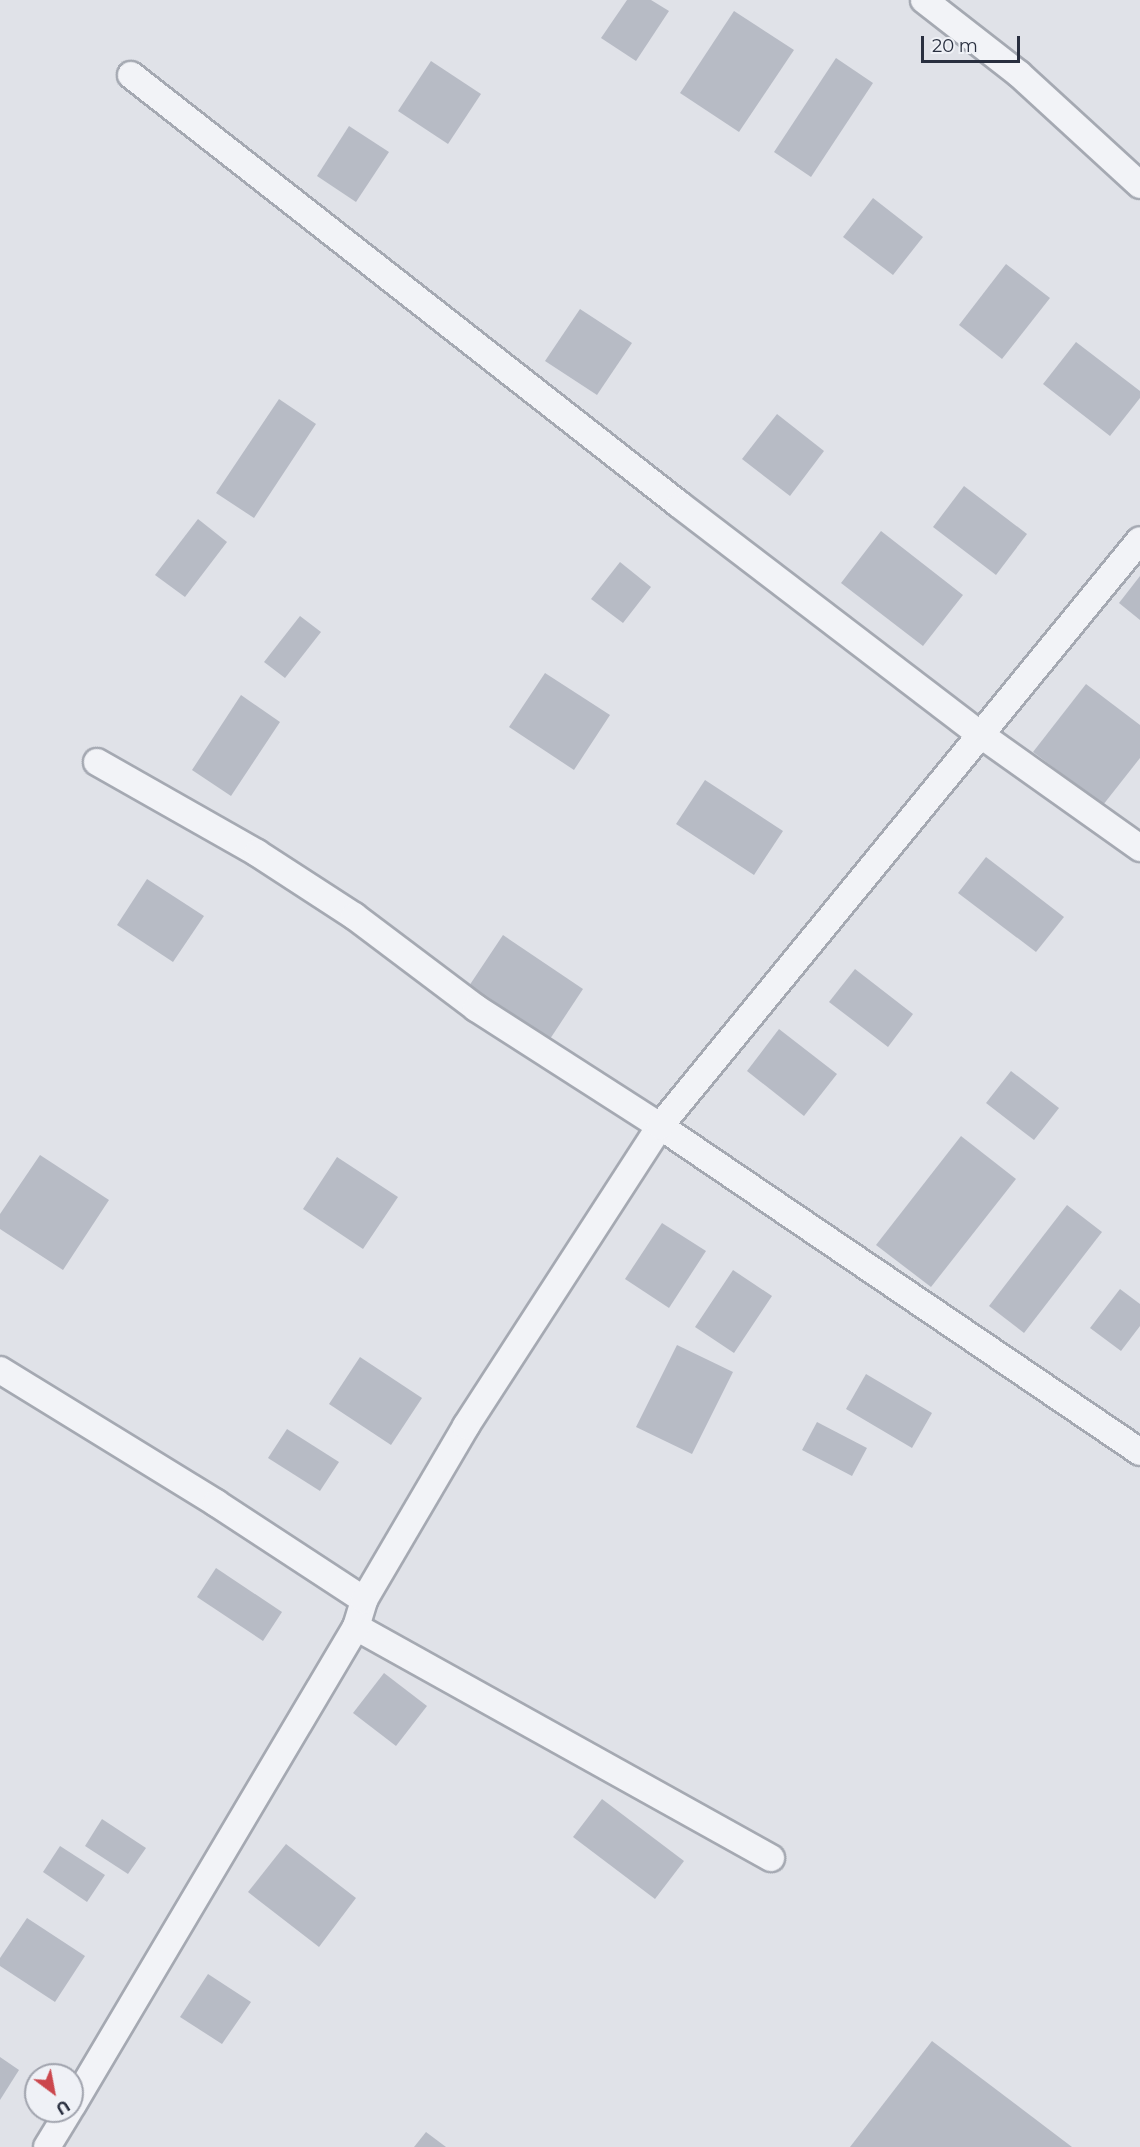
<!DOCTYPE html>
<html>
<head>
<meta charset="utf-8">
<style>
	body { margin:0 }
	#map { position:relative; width:1140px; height:2147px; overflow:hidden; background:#e0e2e8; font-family:Montserrat,sans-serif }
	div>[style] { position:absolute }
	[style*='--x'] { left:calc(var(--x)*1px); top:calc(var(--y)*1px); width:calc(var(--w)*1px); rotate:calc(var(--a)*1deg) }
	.building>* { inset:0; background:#b7bbc5 }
	.roads { filter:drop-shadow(2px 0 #a5a9b2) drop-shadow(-2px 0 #a5a9b2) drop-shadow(0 2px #a5a9b2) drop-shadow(0 -2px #a5a9b2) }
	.street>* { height:26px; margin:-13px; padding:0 13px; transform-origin:13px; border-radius:13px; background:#f2f3f7 }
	span { translate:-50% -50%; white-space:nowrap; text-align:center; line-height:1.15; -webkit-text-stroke:4.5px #eff1f6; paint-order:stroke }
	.north { position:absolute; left:24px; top:2063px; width:60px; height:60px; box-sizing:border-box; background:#eff1f6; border:2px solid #a0a3ad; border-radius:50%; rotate:148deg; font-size:16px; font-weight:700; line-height:24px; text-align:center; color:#292f3f }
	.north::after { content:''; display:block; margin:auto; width:21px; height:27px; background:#cb474d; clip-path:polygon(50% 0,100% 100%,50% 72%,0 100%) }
	.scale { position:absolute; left:921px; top:36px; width:99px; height:27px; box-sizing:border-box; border:3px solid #292f3f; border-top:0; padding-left:8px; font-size:18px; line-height:21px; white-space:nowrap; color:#292f3f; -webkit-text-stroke:4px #eff1f6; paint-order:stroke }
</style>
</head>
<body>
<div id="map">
	<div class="building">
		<div style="clip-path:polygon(627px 0,651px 0,669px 11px,636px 61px,601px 38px)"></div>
		<div style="clip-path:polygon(734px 11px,794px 50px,739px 132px,680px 93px)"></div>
		<div style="clip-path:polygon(836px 58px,873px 83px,811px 177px,774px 152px)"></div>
		<div style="clip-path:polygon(431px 61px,481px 94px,448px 144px,398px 111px)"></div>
		<div style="clip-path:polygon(349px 126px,389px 152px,356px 202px,317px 176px)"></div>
		<div style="clip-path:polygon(873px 198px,923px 237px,893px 275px,843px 237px)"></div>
		<div style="clip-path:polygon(1006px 264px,1050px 298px,1002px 359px,959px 325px)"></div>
		<div style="clip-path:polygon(580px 309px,632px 343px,597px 395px,545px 361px)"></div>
		<div style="clip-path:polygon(1076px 342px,1140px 391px,1140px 398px,1110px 436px,1043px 384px)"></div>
		<div style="clip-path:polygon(279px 399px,316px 424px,254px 518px,216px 493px)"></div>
		<div style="clip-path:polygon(777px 414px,824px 451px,790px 496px,742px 459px)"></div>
		<div style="clip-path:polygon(964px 486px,1027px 534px,996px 575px,933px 527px)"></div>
		<div style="clip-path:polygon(198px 519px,227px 542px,185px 597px,155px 575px)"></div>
		<div style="clip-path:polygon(881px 531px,963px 595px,923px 646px,841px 583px)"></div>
		<div style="clip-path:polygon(620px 562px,651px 587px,623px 623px,591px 599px)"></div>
		<div style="clip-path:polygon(1140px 576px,1140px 620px,1119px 603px)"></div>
		<div style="clip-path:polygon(300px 616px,321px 632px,285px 678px,264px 662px)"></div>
		<div style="clip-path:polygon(545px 673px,610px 715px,574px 770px,509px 727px)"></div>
		<div style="clip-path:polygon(1086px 684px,1140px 725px,1140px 758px,1103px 805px,1033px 752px)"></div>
		<div style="clip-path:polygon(241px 695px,280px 722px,231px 796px,192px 770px)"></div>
		<div style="clip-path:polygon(705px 780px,783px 831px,754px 875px,676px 824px)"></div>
		<div style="clip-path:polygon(986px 857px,1064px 917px,1036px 952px,958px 893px)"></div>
		<div style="clip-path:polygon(147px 879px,204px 916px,173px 962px,117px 925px)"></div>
		<div style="clip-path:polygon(503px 935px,583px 989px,548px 1042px,467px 989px)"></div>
		<div style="clip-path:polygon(855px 969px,913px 1014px,888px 1047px,829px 1002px)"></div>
		<div style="clip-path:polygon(779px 1029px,837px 1074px,804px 1116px,747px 1071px)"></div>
		<div style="clip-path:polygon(1011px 1071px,1059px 1108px,1034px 1140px,986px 1103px)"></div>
		<div style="clip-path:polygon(961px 1136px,1016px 1179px,931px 1287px,876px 1245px)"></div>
		<div style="clip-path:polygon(40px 1155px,109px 1200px,63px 1270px,0 1229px,0 1214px)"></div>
		<div style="clip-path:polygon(337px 1157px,398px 1197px,363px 1249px,303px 1209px)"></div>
		<div style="clip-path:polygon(1067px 1205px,1102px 1232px,1024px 1333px,989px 1306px)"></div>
		<div style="clip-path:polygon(662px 1223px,706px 1251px,669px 1308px,625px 1279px)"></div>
		<div style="clip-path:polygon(733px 1270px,772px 1296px,734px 1353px,695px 1327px)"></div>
		<div style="clip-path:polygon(1120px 1289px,1140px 1304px,1140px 1326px,1121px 1351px,1090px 1328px)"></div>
		<div style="clip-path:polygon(677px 1345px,733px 1372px,692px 1454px,636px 1427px)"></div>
		<div style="clip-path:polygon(360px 1357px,422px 1398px,391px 1445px,329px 1404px)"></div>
		<div style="clip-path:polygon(866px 1374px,932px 1413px,912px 1448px,846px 1409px)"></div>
		<div style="clip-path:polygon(817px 1422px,867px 1448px,852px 1476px,802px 1450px)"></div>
		<div style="clip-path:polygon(287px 1429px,339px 1462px,320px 1491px,268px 1458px)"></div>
		<div style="clip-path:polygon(216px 1568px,282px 1612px,263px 1641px,197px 1597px)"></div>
		<div style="clip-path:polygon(384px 1673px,427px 1706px,396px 1746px,353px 1713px)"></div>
		<div style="clip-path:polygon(602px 1799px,684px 1861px,655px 1899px,573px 1837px)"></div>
		<div style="clip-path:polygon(102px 1819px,146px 1848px,128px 1874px,85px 1846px)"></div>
		<div style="clip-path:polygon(286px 1844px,356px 1898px,319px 1947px,248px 1892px)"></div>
		<div style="clip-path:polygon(60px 1846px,105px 1875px,87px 1902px,43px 1872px)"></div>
		<div style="clip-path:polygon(27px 1918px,85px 1956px,55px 2002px,0 1966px,0 1958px)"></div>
		<div style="clip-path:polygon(208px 1974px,251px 2002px,222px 2044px,180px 2017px)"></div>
		<div style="clip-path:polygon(932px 2041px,1072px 2147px,850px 2147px)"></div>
		<div style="clip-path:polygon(0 2057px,19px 2070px,0 2100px)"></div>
		<div style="clip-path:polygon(426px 2132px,446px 2147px,414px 2147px)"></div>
	</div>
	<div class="roads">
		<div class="street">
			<div style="--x:924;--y:0;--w:120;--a:37.9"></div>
			<div style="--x:1019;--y:74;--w:164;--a:42.5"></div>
			<div style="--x:131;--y:75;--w:697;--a:38.07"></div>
			<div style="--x:680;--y:505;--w:379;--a:37.4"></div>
			<div style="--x:981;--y:735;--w:195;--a:35.4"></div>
			<div style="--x:97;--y:762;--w:184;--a:29.6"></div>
			<div style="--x:257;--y:853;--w:116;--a:33"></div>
			<div style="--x:354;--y:916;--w:153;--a:37"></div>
			<div style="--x:476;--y:1008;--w:219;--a:32.7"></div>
			<div style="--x:660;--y:1126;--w:580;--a:34.18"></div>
			<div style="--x:0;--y:1370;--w:254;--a:31.6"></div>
			<div style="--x:216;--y:1503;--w:177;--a:33.2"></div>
			<div style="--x:356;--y:1627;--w:475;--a:29.1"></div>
			<div style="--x:72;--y:2106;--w:557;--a:-59.34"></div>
			<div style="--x:356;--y:1627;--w:28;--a:-73"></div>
			<div style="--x:364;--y:1600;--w:202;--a:-59.6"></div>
			<div style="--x:466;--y:1426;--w:357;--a:-57.1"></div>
			<div style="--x:660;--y:1126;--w:757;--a:-50.68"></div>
			<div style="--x:47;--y:2147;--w:42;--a:-58.6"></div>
		</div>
	</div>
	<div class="north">U</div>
	<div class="scale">20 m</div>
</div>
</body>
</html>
